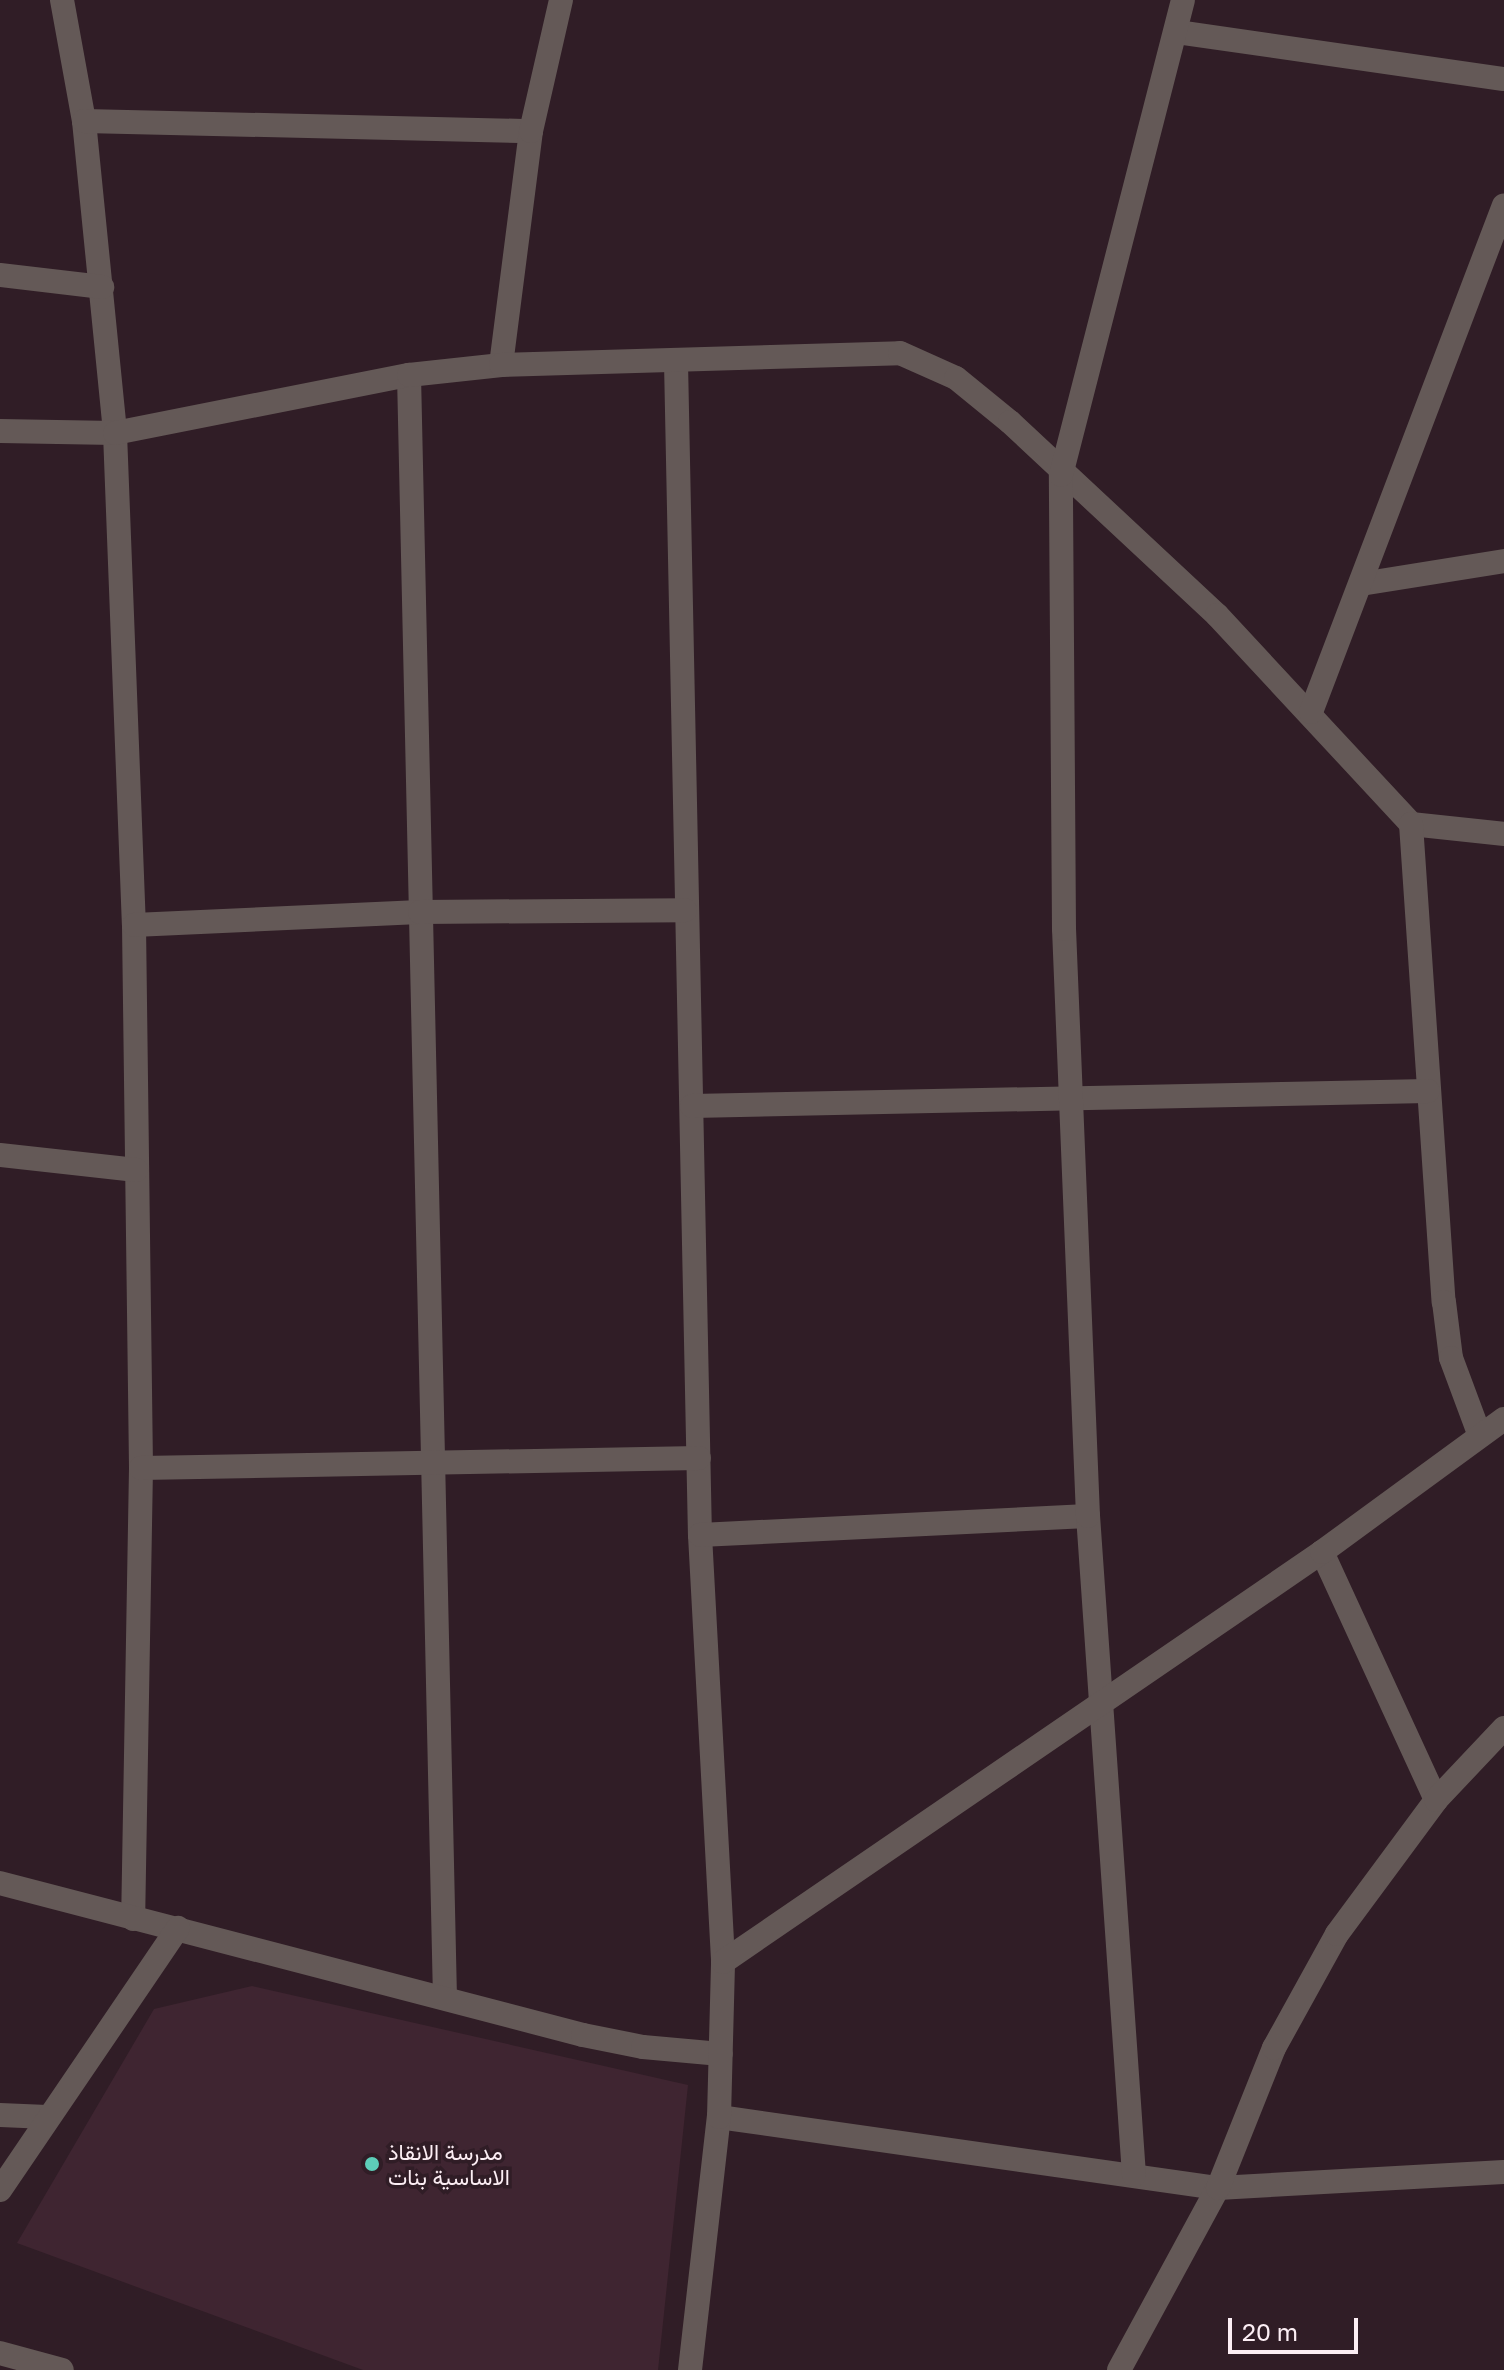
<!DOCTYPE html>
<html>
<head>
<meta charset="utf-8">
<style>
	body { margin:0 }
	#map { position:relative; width:1504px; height:2370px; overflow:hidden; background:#301d26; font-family:"Golos Text",Vazirmatn,sans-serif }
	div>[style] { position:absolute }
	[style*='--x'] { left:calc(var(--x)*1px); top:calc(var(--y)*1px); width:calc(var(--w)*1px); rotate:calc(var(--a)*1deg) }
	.built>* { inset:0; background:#3f2531 }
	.minor>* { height:24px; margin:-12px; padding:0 12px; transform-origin:12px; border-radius:12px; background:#645957 }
	.dots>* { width:22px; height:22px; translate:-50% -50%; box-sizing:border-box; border:4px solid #301d26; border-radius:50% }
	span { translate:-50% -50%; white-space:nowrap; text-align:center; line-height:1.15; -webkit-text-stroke:7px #301d26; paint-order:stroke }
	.poi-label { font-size:22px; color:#fceef4 }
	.left { translate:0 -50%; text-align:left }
	.scale { position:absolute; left:1228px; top:2318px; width:130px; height:36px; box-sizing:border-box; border:4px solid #fceef4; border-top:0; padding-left:10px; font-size:24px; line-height:28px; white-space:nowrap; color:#fceef4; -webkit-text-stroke:6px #301d26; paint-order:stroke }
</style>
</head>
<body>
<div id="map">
	<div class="built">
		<div style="clip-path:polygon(252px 1986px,688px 2085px,658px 2370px,363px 2370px,17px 2243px,154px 2009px)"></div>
	</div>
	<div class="minor">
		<div style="--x:62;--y:0;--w:123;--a:79.7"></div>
		<div style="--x:84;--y:121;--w:314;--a:84.3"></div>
		<div style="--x:115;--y:433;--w:492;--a:87.8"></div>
		<div style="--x:134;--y:925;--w:543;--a:89.26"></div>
		<div style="--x:141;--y:1468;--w:451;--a:91"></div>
		<div style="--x:1177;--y:32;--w:330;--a:8.2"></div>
		<div style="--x:84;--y:121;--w:447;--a:1.3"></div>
		<div style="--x:0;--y:275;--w:103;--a:6.7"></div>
		<div style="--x:676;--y:362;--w:1173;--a:88.83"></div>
		<div style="--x:700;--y:1535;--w:428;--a:86.9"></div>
		<div style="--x:501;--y:365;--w:236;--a:-82.7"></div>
		<div style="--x:531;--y:131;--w:134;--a:-77.1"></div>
		<div style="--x:409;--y:375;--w:1620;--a:88.73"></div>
		<div style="--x:0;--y:431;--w:115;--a:1"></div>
		<div style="--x:115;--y:433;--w:300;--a:-11.2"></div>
		<div style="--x:409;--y:375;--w:93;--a:-6.2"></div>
		<div style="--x:501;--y:365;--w:399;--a:-1.7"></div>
		<div style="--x:900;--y:353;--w:61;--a:24.1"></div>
		<div style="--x:956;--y:378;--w:70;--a:39.2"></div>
		<div style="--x:1010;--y:422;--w:283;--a:43"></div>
		<div style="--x:1217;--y:615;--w:285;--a:47.1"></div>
		<div style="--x:1411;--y:824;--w:94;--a:6.1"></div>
		<div style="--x:1361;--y:584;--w:145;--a:-9.1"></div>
		<div style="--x:1311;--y:712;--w:542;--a:-69.16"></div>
		<div style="--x:1411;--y:824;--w:479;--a:86.1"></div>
		<div style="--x:1444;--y:1302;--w:56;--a:82.9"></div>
		<div style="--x:1451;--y:1358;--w:83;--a:69.6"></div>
		<div style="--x:134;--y:925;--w:286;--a:-2.6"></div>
		<div style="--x:420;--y:912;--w:265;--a:-0.4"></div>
		<div style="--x:692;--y:1106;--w:736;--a:-1.17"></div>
		<div style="--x:0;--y:1155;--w:137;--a:6.3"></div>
		<div style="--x:141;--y:1468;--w:558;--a:-1.03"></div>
		<div style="--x:700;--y:1535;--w:388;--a:-2.8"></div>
		<div style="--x:1322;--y:1552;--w:273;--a:65.3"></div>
		<div style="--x:0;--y:1883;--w:602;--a:14.61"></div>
		<div style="--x:583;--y:2035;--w:61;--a:11.3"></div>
		<div style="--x:643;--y:2047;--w:78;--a:5.1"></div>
		<div style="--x:0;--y:2115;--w:47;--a:2.4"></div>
		<div style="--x:719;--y:2117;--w:504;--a:8.1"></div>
		<div style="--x:1218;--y:2188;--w:286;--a:-3.2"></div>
		<div style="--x:1134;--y:2175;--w:661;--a:-93.99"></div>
		<div style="--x:1088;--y:1516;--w:587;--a:-92.34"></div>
		<div style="--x:1064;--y:929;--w:454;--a:-90.4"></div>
		<div style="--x:1061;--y:475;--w:490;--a:-75.6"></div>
		<div style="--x:0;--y:2190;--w:317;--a:-55.8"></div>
		<div style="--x:0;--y:2353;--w:64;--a:15.3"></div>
		<div style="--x:690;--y:2370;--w:255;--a:-83.5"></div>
		<div style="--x:719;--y:2117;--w:155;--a:-88.5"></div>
		<div style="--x:723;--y:1962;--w:726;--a:-34.39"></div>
		<div style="--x:1322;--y:1552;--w:225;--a:-36.2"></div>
		<div style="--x:1119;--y:2370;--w:207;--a:-61.5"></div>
		<div style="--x:1218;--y:2188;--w:151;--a:-68.2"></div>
		<div style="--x:1274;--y:2048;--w:130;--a:-61.1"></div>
		<div style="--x:1337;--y:1934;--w:167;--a:-53.5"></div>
		<div style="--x:1436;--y:1800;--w:99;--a:-46.6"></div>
	</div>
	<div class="dots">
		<div style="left:372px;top:2164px;background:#5dceb9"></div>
	</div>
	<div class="poi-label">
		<span class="left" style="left:388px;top:2164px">مدرسة الانقاذ<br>الاساسية بنات</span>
	</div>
	<div class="scale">20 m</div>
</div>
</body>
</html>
